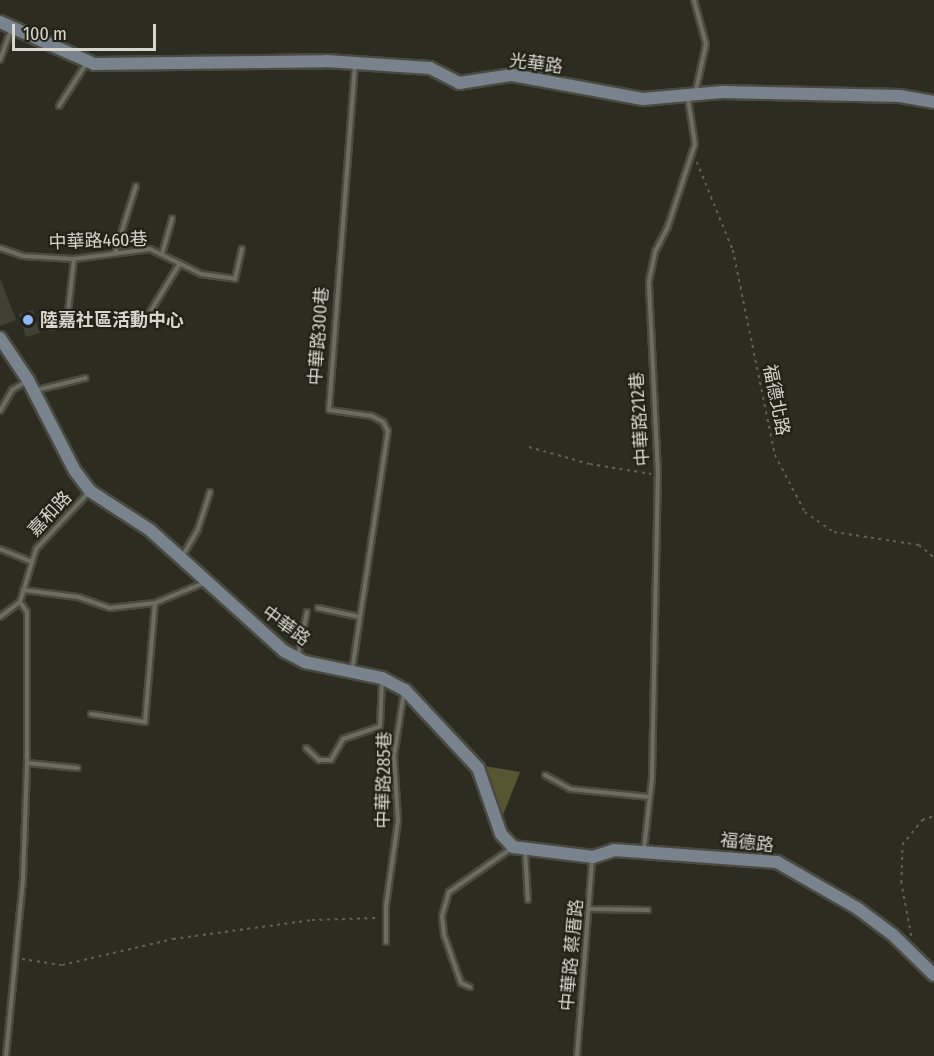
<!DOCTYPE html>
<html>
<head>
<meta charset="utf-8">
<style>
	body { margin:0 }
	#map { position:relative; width:934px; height:1056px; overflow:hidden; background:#2c2c21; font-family:"Fira Sans Condensed","Noto Sans TC",sans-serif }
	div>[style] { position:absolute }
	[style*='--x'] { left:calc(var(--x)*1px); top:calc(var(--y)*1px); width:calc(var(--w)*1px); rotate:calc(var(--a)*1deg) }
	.green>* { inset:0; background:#565632 }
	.building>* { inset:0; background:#404034 }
	.path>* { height:1.5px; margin-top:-0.75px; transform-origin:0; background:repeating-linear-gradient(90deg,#616157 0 3px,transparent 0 7.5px) }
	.roads { filter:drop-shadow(2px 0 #4a4a41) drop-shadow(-2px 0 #4a4a41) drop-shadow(0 2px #4a4a41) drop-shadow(0 -2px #4a4a41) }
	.lane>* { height:4px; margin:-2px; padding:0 2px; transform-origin:2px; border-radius:2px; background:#6c6d60 }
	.secondary>* { height:12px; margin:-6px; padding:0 6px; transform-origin:6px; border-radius:6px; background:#79838d }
	.dots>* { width:16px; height:16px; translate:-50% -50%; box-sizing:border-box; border:3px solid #222217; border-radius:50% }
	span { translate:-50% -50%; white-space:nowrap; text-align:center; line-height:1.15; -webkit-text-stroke:4.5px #222217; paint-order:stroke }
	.street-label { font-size:18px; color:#d6d6cf }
	.poi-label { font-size:18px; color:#d6d6cf; font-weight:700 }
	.left { translate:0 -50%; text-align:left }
	.scale { position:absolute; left:12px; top:24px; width:144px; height:27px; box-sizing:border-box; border:3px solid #d6d6cf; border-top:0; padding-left:8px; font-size:18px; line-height:21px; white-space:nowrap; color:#d6d6cf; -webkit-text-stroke:4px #222217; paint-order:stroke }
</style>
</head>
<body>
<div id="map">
	<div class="green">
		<div style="clip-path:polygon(478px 765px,520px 772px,499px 825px)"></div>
	</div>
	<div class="building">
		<div style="clip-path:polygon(0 278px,16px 320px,0 326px)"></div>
		<div style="clip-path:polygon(33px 310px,40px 333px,26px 337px,19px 314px)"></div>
	</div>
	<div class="path">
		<div style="--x:697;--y:162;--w:95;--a:67.8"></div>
		<div style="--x:733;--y:250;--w:209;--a:78.4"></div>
		<div style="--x:775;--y:455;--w:64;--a:62.2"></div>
		<div style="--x:805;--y:512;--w:35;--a:35"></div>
		<div style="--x:834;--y:532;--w:86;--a:8.7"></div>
		<div style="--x:919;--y:545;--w:19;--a:39"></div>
		<div style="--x:529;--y:447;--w:63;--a:15.6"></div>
		<div style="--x:590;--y:464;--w:62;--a:9.3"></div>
		<div style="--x:911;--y:936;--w:54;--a:-100.7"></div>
		<div style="--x:901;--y:883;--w:38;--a:-88"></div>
		<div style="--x:902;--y:845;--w:32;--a:-51"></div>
		<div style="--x:922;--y:820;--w:13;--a:-18"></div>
		<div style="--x:22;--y:959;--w:40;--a:8.5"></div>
		<div style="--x:62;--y:965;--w:114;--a:-13.2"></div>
		<div style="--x:173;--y:939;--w:140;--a:-7.8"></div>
		<div style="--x:312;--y:920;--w:66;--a:-1.7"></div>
	</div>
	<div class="roads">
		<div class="lane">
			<div style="--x:694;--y:0;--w:46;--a:74.7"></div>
			<div style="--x:706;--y:44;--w:47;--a:102.3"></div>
			<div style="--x:0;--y:60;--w:33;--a:-70"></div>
			<div style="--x:59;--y:106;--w:50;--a:-57.3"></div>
			<div style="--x:0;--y:248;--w:24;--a:19"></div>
			<div style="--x:23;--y:256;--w:51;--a:3.4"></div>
			<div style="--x:74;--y:259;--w:77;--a:-7.5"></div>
			<div style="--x:150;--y:249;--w:57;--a:26.1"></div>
			<div style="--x:201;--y:274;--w:34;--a:8"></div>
			<div style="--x:235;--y:279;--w:31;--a:-77"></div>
			<div style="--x:115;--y:253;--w:70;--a:-72.6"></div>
			<div style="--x:162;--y:254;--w:37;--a:-74"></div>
			<div style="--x:150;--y:312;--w:57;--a:-58.5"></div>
			<div style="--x:52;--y:327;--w:22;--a:-43"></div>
			<div style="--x:68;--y:312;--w:53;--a:-83.5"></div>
			<div style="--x:37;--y:390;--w:50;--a:-13.8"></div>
			<div style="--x:0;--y:411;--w:24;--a:-60"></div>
			<div style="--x:12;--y:390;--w:17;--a:-31"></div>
			<div style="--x:0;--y:549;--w:35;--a:22"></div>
			<div style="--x:182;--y:557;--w:32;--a:-60"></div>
			<div style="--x:198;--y:529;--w:39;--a:-72"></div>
			<div style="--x:23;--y:590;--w:55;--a:7.3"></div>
			<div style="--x:78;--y:597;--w:34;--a:19"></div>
			<div style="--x:110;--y:608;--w:45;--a:-6.3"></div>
			<div style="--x:155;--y:603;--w:53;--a:-22.2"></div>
			<div style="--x:318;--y:608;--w:43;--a:12.1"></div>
			<div style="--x:0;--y:617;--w:25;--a:-37"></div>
			<div style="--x:20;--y:602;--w:55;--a:-73.2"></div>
			<div style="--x:36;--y:549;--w:76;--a:-47.1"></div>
			<div style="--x:298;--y:655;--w:44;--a:-78.2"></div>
			<div style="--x:352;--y:671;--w:243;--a:-81.5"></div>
			<div style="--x:388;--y:431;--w:10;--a:-119"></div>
			<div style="--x:383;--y:422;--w:13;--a:-151"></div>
			<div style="--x:372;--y:416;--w:43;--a:-172.1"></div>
			<div style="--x:329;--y:410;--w:346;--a:-85.7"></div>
			<div style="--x:91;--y:714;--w:55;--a:8.4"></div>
			<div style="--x:145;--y:722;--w:119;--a:-85.2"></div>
			<div style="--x:306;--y:748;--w:18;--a:43"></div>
			<div style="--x:319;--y:760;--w:12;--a:0"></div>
			<div style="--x:331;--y:760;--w:24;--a:-60"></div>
			<div style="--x:343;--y:739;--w:39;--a:-19"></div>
			<div style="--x:380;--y:726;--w:45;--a:-87.5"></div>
			<div style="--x:27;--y:763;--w:51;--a:5.6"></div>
			<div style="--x:545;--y:775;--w:29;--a:29"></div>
			<div style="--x:570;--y:789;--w:80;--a:5.7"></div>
			<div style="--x:525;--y:850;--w:50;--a:86.6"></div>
			<div style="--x:644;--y:850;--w:72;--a:-83.7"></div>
			<div style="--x:652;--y:778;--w:303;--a:-88.9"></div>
			<div style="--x:658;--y:475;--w:194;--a:-92.7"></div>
			<div style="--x:649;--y:281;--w:30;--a:-78"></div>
			<div style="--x:655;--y:252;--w:29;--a:-63"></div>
			<div style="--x:668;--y:226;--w:86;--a:-71.8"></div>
			<div style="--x:695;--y:144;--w:46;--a:-98.8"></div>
			<div style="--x:590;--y:909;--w:58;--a:1"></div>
			<div style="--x:386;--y:942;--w:36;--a:-90"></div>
			<div style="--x:386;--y:906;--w:86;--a:-82"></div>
			<div style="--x:398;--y:821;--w:65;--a:-93.5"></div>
			<div style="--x:394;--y:756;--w:65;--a:-81.1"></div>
			<div style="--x:470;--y:987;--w:10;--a:-156"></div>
			<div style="--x:461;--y:983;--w:51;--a:-109.5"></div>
			<div style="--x:444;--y:935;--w:19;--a:-96"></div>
			<div style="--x:442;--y:916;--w:25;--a:-74"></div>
			<div style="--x:449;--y:892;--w:77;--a:-34.9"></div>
			<div style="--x:6;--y:1056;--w:178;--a:-84.5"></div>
			<div style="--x:23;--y:879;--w:116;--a:-88"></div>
			<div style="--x:27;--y:763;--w:151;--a:-90"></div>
			<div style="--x:27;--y:612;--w:12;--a:-125"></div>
			<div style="--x:577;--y:1056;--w:198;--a:-85.6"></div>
		</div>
		<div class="secondary">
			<div style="--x:0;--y:22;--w:103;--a:24.1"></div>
			<div style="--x:94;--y:64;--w:232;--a:-0.7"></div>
			<div style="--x:326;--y:61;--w:104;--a:3.9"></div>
			<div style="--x:430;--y:68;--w:33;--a:27"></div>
			<div style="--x:459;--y:83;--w:54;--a:-8.6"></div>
			<div style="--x:512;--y:75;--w:133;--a:10.4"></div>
			<div style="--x:643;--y:99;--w:79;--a:-5.1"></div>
			<div style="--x:722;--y:92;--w:178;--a:1.3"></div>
			<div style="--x:900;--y:96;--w:35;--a:10"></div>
			<div style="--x:0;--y:338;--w:50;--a:56.3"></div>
			<div style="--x:28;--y:380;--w:102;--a:62.7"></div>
			<div style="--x:75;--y:471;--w:25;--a:53"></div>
			<div style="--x:90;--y:491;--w:72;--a:33"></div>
			<div style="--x:150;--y:530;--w:181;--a:42.1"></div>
			<div style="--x:284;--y:651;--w:24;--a:28"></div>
			<div style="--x:305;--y:662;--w:79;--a:11.7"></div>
			<div style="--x:382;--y:678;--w:26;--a:28"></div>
			<div style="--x:405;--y:690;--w:107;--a:46.9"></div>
			<div style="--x:478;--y:768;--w:70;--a:70.8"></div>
			<div style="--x:501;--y:834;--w:18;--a:47"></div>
			<div style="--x:513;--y:847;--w:81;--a:7.1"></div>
			<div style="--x:593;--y:857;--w:22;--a:-18"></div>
			<div style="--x:614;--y:850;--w:163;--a:4.2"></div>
			<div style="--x:777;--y:862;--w:92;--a:29.9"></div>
			<div style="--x:857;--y:908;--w:45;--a:36.9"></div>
			<div style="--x:893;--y:935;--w:57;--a:44.3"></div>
		</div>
	</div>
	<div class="dots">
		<div style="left:28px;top:320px;background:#92b7fd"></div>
	</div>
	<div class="street-label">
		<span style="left:536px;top:64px;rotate:7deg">光華路</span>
		<span style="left:98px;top:241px;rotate:-2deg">中華路460巷</span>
		<span style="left:319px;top:336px;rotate:-86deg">中華路300巷</span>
		<span style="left:776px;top:400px;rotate:79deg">福德北路</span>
		<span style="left:640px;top:419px;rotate:-94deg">中華路212巷</span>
		<span style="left:50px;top:514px;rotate:-47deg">嘉和路</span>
		<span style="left:286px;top:626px;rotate:36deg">中華路</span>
		<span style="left:384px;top:780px;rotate:-89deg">中華路285巷</span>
		<span style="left:747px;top:843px;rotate:6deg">福德路</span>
		<span style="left:572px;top:955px;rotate:-85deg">中華路 蔡厝路</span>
	</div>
	<div class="poi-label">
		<span class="left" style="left:40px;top:320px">陸嘉社區活動中心</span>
	</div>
	<div class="scale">100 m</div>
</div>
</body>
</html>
